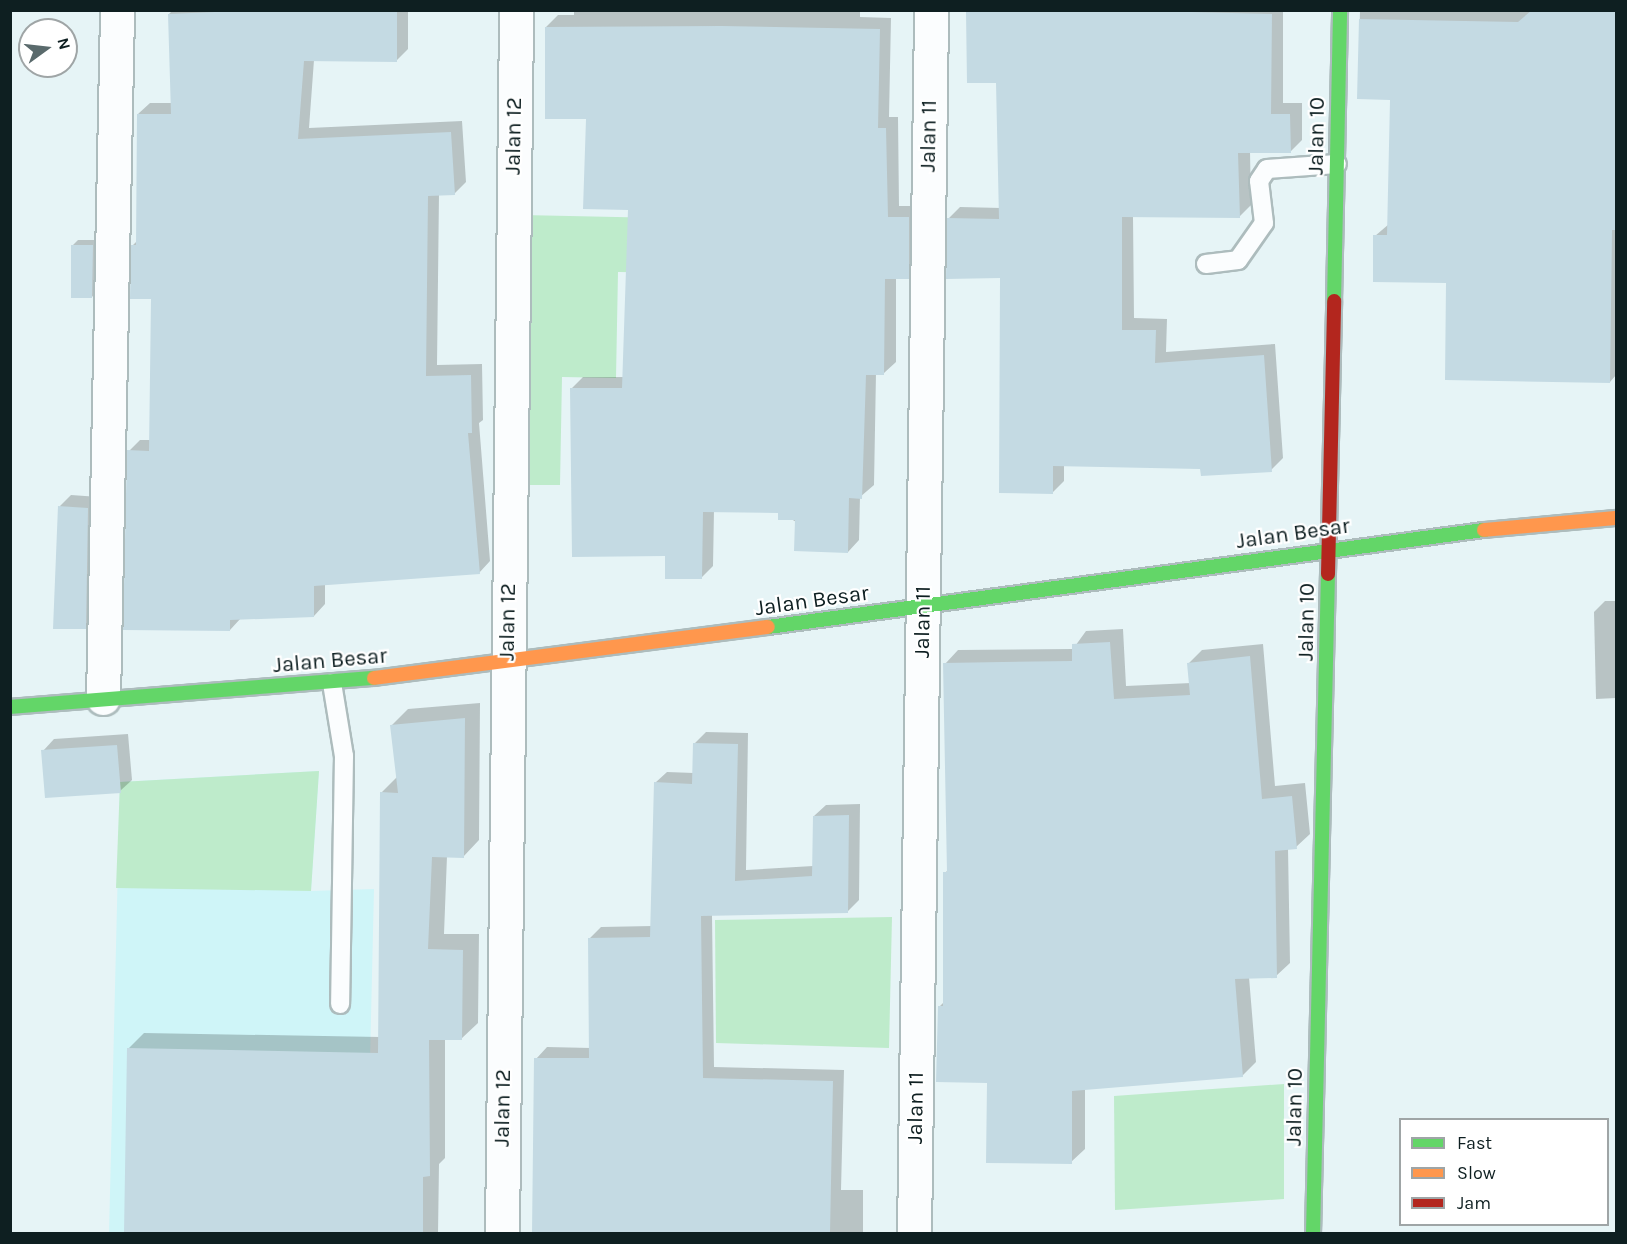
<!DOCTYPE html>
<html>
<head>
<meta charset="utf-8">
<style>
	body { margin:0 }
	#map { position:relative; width:1627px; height:1244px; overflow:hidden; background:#e6f4f6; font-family:Karla,sans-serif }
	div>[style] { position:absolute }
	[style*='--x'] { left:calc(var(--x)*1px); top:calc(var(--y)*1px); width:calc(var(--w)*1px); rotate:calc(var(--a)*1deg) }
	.built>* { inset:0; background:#cff5f8 }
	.green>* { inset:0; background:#beebcb }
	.shadow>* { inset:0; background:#0003 }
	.building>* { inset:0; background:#c4dae3 }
	.roads { filter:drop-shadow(2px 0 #adbcbd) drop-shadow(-2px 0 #adbcbd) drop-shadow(0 2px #adbcbd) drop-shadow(0 -2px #adbcbd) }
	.lane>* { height:18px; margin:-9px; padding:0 9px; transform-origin:9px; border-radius:9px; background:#fbfdfe }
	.street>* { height:33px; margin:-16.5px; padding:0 16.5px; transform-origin:16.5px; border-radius:16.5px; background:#fbfdfe }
	.fast>* { height:14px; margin:-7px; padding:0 7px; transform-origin:7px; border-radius:7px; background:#63d668 }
	.slow>* { height:14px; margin:-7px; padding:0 7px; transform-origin:7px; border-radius:7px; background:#ff974d }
	.jam>* { height:14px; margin:-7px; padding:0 7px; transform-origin:7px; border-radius:7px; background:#b3261e }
	span { translate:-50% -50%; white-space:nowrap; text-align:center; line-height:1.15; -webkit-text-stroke:4.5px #fff; paint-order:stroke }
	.street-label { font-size:22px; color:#0e1f21 }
	.frame { position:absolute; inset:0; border:12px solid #0e1f21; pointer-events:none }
	.legend { position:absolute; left:1399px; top:1118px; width:210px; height:108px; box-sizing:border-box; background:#fff; border:2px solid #9fa5a6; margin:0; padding:8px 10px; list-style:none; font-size:18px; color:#0e1f21 }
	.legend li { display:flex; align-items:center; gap:12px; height:30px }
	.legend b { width:30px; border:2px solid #9fa5a6 }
	.north { position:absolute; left:18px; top:18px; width:60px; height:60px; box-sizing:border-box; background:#fff; border:2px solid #9fa5a6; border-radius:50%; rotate:75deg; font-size:16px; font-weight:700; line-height:24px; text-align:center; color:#0e1f21 }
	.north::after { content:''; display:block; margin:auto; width:21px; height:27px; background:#5a6a6c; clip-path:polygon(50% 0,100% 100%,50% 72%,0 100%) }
</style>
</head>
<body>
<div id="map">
	<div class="built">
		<div style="clip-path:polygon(319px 771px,311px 891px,374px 889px,366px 1233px,109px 1234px,120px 782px)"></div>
	</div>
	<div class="green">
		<div style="clip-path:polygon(522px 215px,711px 219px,710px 273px,618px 272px,616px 378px,562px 377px,560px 485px,516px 485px)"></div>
		<div style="clip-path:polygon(319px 771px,311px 891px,116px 888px,120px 782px)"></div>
		<div style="clip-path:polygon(892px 917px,889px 1048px,716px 1043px,715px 920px)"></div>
		<div style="clip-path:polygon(1284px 1084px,1284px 1199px,1115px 1210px,1114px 1096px)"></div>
	</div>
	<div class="shadow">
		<div style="clip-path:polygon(173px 10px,408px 10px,408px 49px,396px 61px,314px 60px,309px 128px,462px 121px,466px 182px,454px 194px,439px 194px,437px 365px,482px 364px,483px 420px,479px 423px,490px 561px,479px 573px,325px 584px,325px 604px,314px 616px,241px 618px,230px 630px,129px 451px,140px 440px,151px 440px,152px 297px,132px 246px,137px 241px,138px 114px,150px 103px,172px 103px,169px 14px)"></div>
		<div style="clip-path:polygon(574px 10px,860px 10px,860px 17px,891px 18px,889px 117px,898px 117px,899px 206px,921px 206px,920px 266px,908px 277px,896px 278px,896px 362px,884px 373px,876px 373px,874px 485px,860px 497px,859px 540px,848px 552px,779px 512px,714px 510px,713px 566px,701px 578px,666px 555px,571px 389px,583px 377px,624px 377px,629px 209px,546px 27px,558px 15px,574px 15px)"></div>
		<div style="clip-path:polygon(969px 10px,1283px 10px,1283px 103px,1302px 103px,1302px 140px,1291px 151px,1250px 151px,1251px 205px,1239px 217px,1133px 216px,1134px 318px,1167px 319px,1166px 352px,1275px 344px,1283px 458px,1271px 470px,1064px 465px,1064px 481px,1052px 493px,1001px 277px,948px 219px,960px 207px,1001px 208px,997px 82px)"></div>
		<div style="clip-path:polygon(1360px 10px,1616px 10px,1616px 375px,1610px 382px,1375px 236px,1389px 224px,1392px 98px,1358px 98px)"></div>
		<div style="clip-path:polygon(78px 240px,98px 240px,97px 291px,92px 297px,72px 246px)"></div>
		<div style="clip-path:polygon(71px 495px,99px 497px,96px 616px,85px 628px,60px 506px)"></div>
		<div style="clip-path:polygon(1605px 601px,1616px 601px,1616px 698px,1596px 699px,1594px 612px)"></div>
		<div style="clip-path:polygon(1123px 629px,1126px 686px,1191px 683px,1189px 663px,1202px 650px,1263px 644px,1275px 786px,1305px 783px,1310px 834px,1296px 847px,1288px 848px,1290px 963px,1276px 976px,1249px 977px,1256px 1062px,1242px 1076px,1085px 1088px,1085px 1149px,1071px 1162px,988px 1081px,940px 1006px,944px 1002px,945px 873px,949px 869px,945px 664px,958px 650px,1073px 649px,1086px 631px)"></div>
		<div style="clip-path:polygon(480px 703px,479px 840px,463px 857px,447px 856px,444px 934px,479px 934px,478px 1023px,461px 1039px,445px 1039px,445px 1158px,439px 1164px,438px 1234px,126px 1234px,128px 1049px,144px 1033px,380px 1037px,381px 793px,397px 777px,392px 725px,408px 709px)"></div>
		<div style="clip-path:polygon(706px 732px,748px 733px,746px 870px,813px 866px,814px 816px,826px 805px,860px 804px,859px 900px,847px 912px,712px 915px,714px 1067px,844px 1070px,841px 1190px,863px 1190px,863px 1234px,534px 1234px,536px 1059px,547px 1047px,591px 1048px,590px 938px,601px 927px,652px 926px,655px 783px,667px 772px,694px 773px,695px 743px)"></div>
		<div style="clip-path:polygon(128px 734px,132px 780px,120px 791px,43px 751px,54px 739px)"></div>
	</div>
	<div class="building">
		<div style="clip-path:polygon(263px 10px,397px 11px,397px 62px,304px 61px,298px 139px,451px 132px,455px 195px,428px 196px,426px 376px,471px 375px,472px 433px,468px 433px,480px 574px,314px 586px,314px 617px,230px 620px,230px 631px,123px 630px,127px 450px,149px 451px,151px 299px,130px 299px,131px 245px,136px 245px,137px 114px,171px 114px,168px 14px)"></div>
		<div style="clip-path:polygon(1110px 10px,1272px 14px,1271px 114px,1290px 114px,1291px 153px,1238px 153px,1240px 218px,1122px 217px,1122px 330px,1156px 330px,1155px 363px,1264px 355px,1272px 472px,1201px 476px,1200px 469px,1053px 466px,1053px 494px,999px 493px,1000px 278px,946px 279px,947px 218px,999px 219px,996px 83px,967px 83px,966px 12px)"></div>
		<div style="clip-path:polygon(1532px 10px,1617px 10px,1617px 230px,1612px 230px,1610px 383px,1445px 380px,1446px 283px,1373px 282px,1373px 235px,1387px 235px,1390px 100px,1357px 99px,1359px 19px,1518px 22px)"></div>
		<div style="clip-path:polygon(721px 26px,880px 29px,878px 128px,886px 128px,888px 217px,909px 217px,909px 279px,885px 279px,884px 375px,866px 375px,862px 499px,849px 498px,848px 553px,794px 551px,795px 520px,778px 520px,778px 513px,703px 512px,702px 579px,665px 579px,665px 556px,572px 557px,570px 388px,622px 388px,628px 210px,583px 209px,586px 119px,545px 119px,545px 27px)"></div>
		<div style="clip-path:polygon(71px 245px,93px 245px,92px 298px,71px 298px)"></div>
		<div style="clip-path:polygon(58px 506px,88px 508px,86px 629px,53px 629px)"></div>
		<div style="clip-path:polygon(1110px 642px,1114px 699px,1190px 695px,1187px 663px,1250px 656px,1262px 799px,1292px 796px,1297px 849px,1275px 851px,1277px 978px,1235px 979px,1243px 1077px,1072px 1091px,1072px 1164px,986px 1163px,987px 1083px,936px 1082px,938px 1006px,943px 1006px,943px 872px,947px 872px,943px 663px,1072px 661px,1072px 644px)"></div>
		<div style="clip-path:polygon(465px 718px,464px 858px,432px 857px,428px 949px,463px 950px,462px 1040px,429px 1040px,430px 1176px,423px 1177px,423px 1233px,124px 1233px,127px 1048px,378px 1053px,380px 792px,398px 793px,390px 725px)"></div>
		<div style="clip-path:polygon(693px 743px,738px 744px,735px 881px,812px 876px,813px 816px,849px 815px,848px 913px,701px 916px,703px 1078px,833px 1081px,830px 1233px,532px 1233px,534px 1058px,589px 1058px,588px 938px,650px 937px,654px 782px,692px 784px)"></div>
		<div style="clip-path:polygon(117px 745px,121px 793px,45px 798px,41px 750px)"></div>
	</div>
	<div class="roads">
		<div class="lane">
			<div style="--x:1206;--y:264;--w:32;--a:-7"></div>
			<div style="--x:1238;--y:260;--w:45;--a:-54.9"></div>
			<div style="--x:1264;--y:223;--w:42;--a:-96.8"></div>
			<div style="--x:1259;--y:181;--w:14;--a:-56"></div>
			<div style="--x:1267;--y:169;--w:70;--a:-4.1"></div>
			<div style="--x:332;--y:683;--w:74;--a:80.7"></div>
			<div style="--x:344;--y:756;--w:248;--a:90.9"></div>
		</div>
		<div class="street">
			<div style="--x:103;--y:698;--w:688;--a:-88.83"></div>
			<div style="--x:502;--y:1234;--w:1224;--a:-89.34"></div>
			<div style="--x:914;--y:1234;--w:1224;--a:-89.2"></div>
		</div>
		<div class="fast">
			<div style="--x:1334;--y:301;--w:291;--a:-88.8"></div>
			<div style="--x:768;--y:627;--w:723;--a:-7.72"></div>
			<div style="--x:10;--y:707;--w:365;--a:-4.6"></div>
			<div style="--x:1313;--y:1234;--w:660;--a:-88.7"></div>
		</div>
		<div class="slow">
			<div style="--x:1484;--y:530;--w:133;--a:-5.2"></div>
			<div style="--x:374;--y:678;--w:397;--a:-7.4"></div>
		</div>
		<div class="jam">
			<div style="--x:1328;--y:574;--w:273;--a:-88.7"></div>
		</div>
	</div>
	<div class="street-label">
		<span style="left:514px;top:136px;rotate:-89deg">Jalan 12</span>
		<span style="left:929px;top:136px;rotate:-89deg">Jalan 11</span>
		<span style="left:1317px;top:136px;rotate:-89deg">Jalan 10</span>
		<span style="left:1293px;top:534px;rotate:-8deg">Jalan Besar</span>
		<span style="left:812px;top:601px;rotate:-8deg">Jalan Besar</span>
		<span style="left:508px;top:622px;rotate:-89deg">Jalan 12</span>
		<span style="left:923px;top:622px;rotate:-89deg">Jalan 11</span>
		<span style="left:1307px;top:622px;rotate:-89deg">Jalan 10</span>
		<span style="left:330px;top:661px;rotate:-5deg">Jalan Besar</span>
		<span style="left:1295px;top:1107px;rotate:-89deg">Jalan 10</span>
		<span style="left:503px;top:1108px;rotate:-89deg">Jalan 12</span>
		<span style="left:916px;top:1108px;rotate:-89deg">Jalan 11</span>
	</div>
	<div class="frame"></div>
	<ul class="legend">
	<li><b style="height:8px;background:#63d668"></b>Fast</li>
	<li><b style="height:8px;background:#ff974d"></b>Slow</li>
	<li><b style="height:8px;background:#b3261e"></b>Jam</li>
	</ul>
	<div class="north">N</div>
</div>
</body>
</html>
